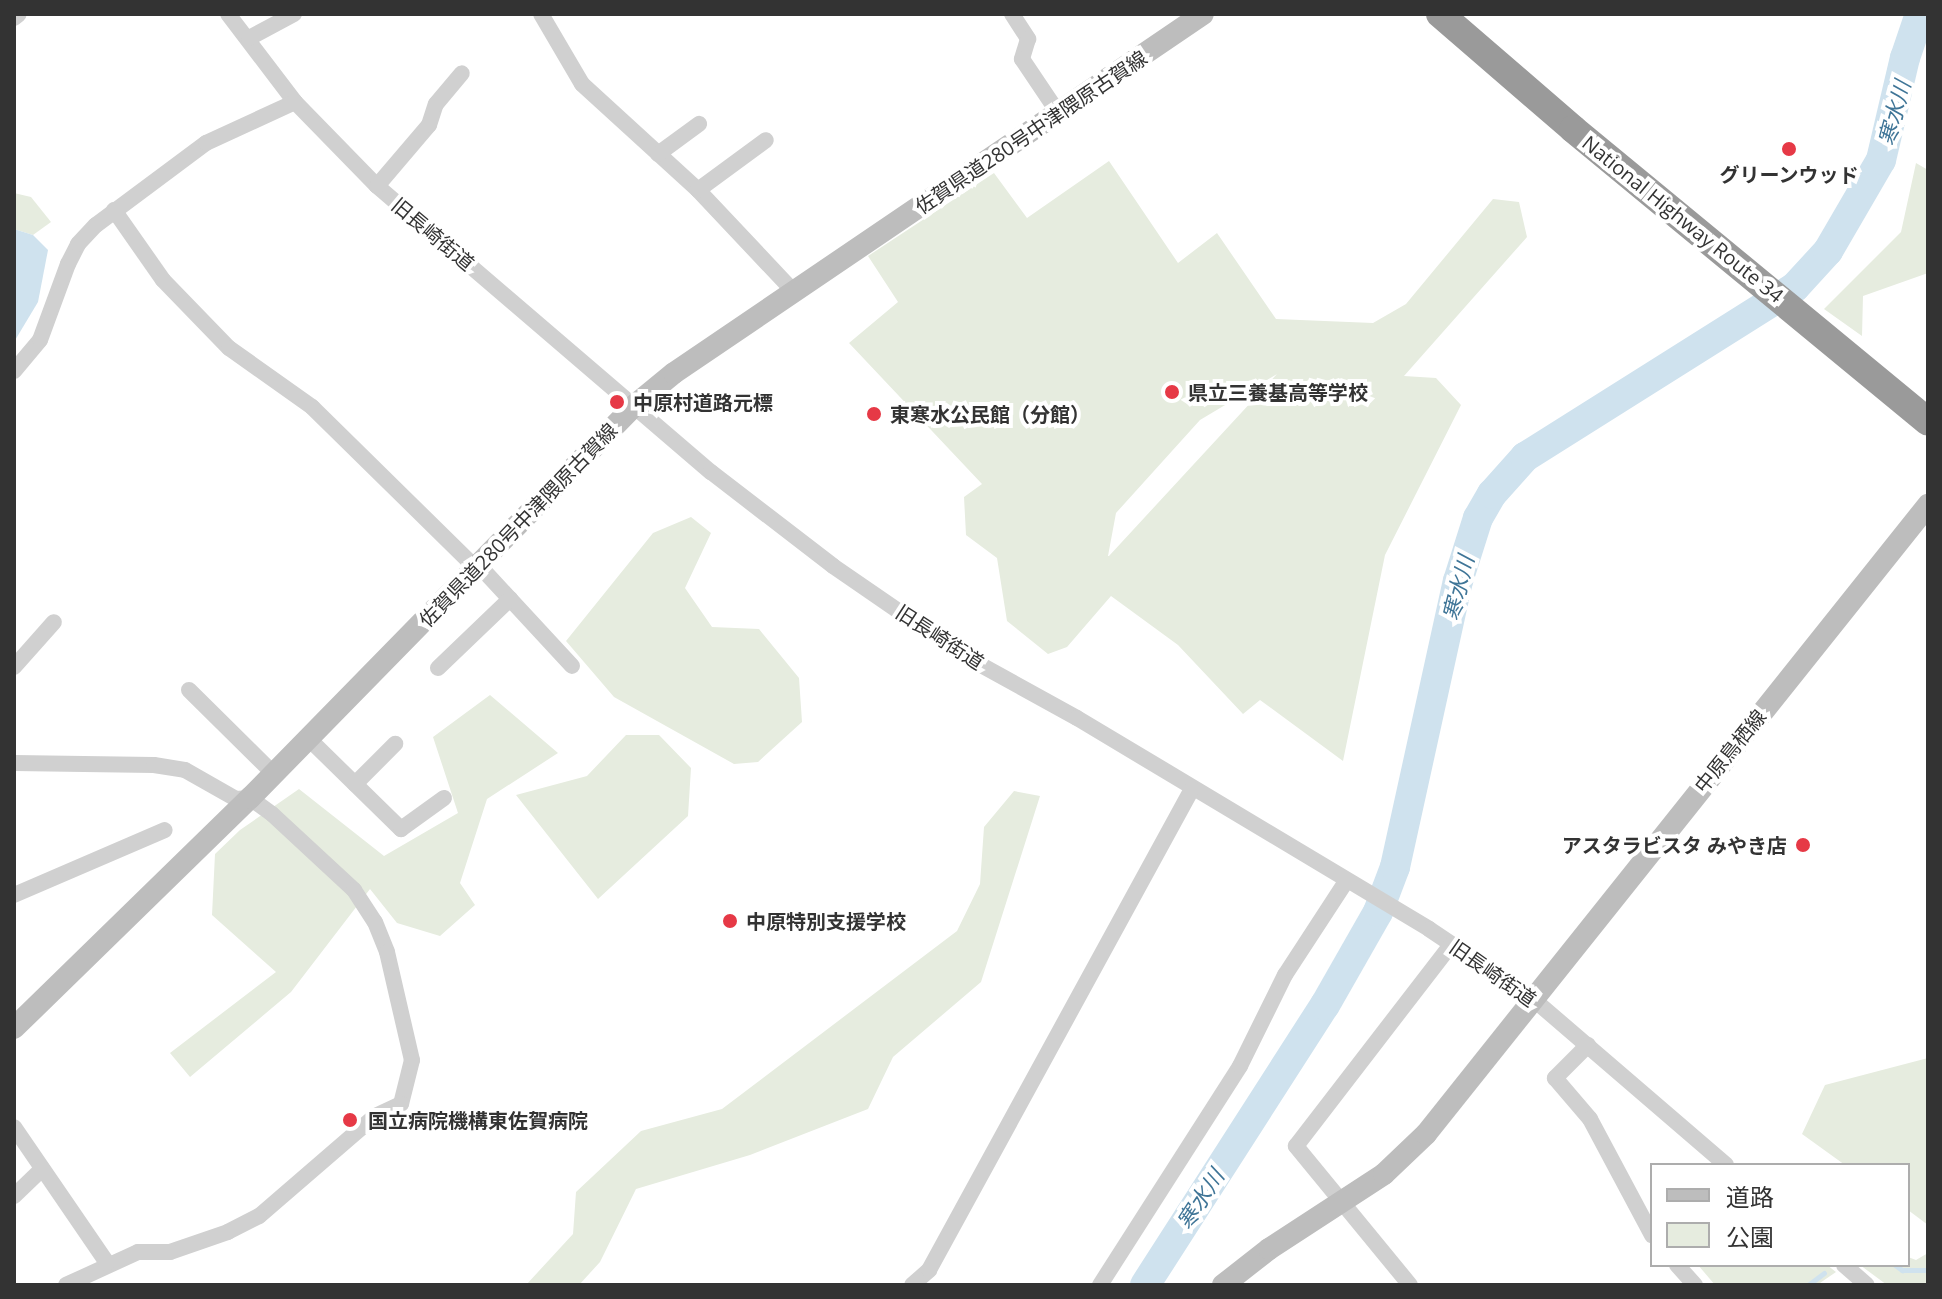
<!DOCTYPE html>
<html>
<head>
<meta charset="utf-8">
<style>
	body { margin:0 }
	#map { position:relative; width:1942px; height:1299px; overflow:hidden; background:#fff; font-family:"Open Sans","Noto Sans JP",sans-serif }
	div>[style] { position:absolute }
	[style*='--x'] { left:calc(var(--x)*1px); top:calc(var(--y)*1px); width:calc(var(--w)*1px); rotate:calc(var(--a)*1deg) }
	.green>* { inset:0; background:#e6ecdf }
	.water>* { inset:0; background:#cfe2ee }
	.stream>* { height:5px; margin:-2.5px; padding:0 2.5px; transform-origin:2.5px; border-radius:2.5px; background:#cfe2ee }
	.river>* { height:30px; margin:-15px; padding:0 15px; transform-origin:15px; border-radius:15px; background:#cfe2ee }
	.street>* { height:16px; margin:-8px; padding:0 8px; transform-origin:8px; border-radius:8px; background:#d0d0d0 }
	.secondary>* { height:22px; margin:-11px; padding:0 11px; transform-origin:11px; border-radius:11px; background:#bdbdbd }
	.highway>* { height:28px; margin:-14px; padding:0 14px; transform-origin:14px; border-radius:14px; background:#9a9a9a }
	.dots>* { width:22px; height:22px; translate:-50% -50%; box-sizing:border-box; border:4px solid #fff; border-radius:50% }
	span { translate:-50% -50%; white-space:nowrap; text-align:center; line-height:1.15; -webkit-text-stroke:8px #fff; paint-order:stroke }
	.street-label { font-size:20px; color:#333 }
	.poi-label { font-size:20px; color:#333; font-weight:700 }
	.left { translate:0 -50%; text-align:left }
	.right { translate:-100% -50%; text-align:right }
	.water-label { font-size:22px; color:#3f7597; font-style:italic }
	.frame { position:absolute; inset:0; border:16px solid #333; pointer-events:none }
	.legend { position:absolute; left:1650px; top:1163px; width:260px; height:104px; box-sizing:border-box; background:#fff; border:2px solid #adadad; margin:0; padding:10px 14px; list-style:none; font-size:24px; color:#333 }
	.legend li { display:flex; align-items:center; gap:16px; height:40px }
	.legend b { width:40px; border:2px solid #adadad }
</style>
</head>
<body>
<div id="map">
	<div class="green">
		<div style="clip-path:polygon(evenodd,1109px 161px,1178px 263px,1217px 233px,1276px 319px,1373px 323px,1406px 304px,1493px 199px,1519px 202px,1527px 237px,1404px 376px,1436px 378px,1461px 405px,1385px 555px,1343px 761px,1260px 700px,1243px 714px,1178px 645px,1111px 596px,1067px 647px,1048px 654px,1007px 621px,997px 558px,966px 535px,964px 497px,982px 484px,849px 343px,898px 302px,868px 256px,994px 173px,1027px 218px,1109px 161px,1277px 374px,1109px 556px,1108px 556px,1116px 513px,1200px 420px,1277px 374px)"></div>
		<div style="clip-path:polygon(1916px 163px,1928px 170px,1928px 273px,1863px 296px,1862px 336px,1824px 309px,1901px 232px)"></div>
		<div style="clip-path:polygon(14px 193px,31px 197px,51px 222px,33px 235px,14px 229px)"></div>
		<div style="clip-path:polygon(691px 517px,711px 533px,685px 588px,712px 627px,759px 629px,799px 678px,802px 722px,758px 762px,734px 764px,614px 697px,566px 641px,653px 533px)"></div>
		<div style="clip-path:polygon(490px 695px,558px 753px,487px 799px,460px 883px,475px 905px,440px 936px,397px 923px,370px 889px,291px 992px,190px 1077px,170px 1053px,276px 972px,212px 915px,215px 854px,240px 830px,299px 789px,384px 856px,458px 813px,433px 737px)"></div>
		<div style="clip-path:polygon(626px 735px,659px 735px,691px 768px,688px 816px,598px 899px,516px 795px,587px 776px)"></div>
		<div style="clip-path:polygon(1014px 791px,1040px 796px,981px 982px,893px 1057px,868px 1109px,750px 1155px,636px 1189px,600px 1262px,579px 1285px,526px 1285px,573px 1234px,576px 1192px,641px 1131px,722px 1109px,957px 931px,980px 884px,984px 827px)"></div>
		<div style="clip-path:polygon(1928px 1058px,1928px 1225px,1908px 1210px,1908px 1165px,1845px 1165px,1802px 1134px,1825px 1085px)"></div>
		<div style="clip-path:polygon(1928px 1253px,1928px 1285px,1887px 1285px,1860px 1265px,1908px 1265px,1908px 1257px,1916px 1260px)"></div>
		<div style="clip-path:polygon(1698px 1265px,1827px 1265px,1836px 1272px,1817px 1285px,1715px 1285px)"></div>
	</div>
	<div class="water">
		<div style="clip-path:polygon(14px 229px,33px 235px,48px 250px,38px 302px,14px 342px)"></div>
	</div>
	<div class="stream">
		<div style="--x:1895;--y:1265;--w:9;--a:36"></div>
		<div style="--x:1902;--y:1270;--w:26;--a:0"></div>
		<div style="--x:1808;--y:1285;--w:20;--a:-37"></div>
	</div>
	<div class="river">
		<div style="--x:1145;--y:1285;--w:333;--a:-57.3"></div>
		<div style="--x:1325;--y:1005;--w:107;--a:-60.3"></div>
		<div style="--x:1378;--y:912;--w:48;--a:-69.3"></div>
		<div style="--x:1395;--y:867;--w:293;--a:-77.6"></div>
		<div style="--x:1458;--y:581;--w:66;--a:-72.4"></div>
		<div style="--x:1478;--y:518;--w:28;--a:-60"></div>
		<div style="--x:1492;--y:494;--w:50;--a:-48.3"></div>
		<div style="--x:1525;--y:457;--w:319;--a:-32.2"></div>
		<div style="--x:1795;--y:287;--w:49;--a:-47.5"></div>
		<div style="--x:1828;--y:251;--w:105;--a:-59.8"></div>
		<div style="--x:1881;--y:160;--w:105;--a:-76.8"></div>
		<div style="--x:1905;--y:58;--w:46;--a:-71.2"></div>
	</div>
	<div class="street">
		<div style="--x:228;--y:14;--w:111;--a:52.7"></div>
		<div style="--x:295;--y:102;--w:117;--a:45.7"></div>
		<div style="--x:377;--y:186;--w:440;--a:40.6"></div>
		<div style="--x:711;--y:472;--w:154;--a:37.6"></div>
		<div style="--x:833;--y:566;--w:155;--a:34.5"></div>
		<div style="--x:961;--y:654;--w:132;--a:28.9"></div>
		<div style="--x:1077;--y:718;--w:410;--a:30.9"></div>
		<div style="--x:1429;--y:929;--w:124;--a:33.8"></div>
		<div style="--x:1532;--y:998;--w:256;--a:40.7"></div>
		<div style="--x:541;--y:14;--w:81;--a:59.6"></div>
		<div style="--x:582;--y:84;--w:157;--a:42.4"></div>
		<div style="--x:698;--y:190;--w:140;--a:46.7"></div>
		<div style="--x:1012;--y:14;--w:30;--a:57"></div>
		<div style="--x:1028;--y:39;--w:21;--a:107"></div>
		<div style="--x:1022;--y:59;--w:66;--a:56.1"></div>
		<div style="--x:14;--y:18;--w:6;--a:-39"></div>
		<div style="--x:249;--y:38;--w:51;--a:-28.1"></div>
		<div style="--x:658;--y:154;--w:51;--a:-36.2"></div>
		<div style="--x:377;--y:186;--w:80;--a:-49.6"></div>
		<div style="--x:429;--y:125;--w:22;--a:-72"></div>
		<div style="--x:436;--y:104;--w:40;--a:-50"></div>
		<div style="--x:698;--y:190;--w:84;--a:-36.3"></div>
		<div style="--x:114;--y:210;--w:85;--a:55"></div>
		<div style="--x:163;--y:280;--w:95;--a:45.9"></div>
		<div style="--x:229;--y:348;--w:102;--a:35.4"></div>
		<div style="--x:312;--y:407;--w:230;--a:44.5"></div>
		<div style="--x:476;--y:568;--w:10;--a:24"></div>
		<div style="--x:485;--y:572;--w:128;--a:47.2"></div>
		<div style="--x:14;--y:371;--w:40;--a:-50"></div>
		<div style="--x:40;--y:340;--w:81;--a:-69.8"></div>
		<div style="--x:68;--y:264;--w:22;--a:-63"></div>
		<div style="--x:78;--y:244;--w:26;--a:-47"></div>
		<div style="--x:96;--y:225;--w:137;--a:-36.7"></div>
		<div style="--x:206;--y:143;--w:98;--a:-24.7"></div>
		<div style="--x:14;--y:667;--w:60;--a:-48.4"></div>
		<div style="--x:438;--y:668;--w:100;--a:-43.8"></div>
		<div style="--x:189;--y:690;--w:120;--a:44.7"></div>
		<div style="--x:309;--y:739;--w:129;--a:44.4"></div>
		<div style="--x:401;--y:829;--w:53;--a:-35.8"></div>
		<div style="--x:14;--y:763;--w:140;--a:0.8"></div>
		<div style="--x:154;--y:765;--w:31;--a:9"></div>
		<div style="--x:185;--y:770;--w:59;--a:29.6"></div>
		<div style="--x:236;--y:799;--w:14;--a:-4"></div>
		<div style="--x:250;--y:798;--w:27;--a:36"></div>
		<div style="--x:272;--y:814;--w:112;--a:42.8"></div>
		<div style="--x:354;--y:890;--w:38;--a:57"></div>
		<div style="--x:375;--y:922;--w:32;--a:68"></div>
		<div style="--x:387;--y:952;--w:111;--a:77"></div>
		<div style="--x:412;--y:1060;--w:45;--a:104"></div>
		<div style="--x:401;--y:1104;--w:29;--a:155"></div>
		<div style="--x:375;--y:1116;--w:153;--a:139.2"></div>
		<div style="--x:259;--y:1216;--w:35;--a:153"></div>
		<div style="--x:228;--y:1232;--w:61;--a:161"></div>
		<div style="--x:170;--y:1252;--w:32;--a:180"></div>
		<div style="--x:138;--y:1252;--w:79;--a:155.4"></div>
		<div style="--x:355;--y:784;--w:57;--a:-45"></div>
		<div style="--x:14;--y:895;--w:164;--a:-23.3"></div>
		<div style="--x:1588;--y:1045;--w:47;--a:135"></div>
		<div style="--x:1555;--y:1078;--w:54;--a:49.5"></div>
		<div style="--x:1590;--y:1119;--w:132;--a:61.9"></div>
		<div style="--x:14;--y:1127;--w:165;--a:55.6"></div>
		<div style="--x:14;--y:1196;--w:39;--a:-44"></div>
		<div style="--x:1677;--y:1265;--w:27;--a:48"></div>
		<div style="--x:1844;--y:1265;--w:30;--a:41"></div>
		<div style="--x:912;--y:1285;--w:23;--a:-41"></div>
		<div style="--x:929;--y:1270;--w:548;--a:-61.33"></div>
		<div style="--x:1100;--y:1285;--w:260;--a:-57.4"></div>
		<div style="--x:1240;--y:1066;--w:102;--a:-63.7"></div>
		<div style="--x:1285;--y:975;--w:113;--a:-56.9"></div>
		<div style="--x:1410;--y:1285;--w:180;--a:-129.4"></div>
		<div style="--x:1296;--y:1146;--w:254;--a:-52.4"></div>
	</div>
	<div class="secondary">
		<div style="--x:14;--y:1028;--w:330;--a:-44.3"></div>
		<div style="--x:250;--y:798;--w:550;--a:-45.59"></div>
		<div style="--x:635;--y:405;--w:50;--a:-39.4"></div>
		<div style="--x:674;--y:373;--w:639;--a:-34.16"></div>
		<div style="--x:1223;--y:1285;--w:58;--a:-38"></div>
		<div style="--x:1269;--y:1249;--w:137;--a:-33.1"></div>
		<div style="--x:1384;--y:1174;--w:58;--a:-43.6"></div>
		<div style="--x:1426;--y:1134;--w:805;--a:-51.41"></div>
	</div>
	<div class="highway">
		<div style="--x:1440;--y:14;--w:176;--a:40.8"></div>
		<div style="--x:1573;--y:129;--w:460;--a:39.5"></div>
	</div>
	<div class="dots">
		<div style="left:1789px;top:149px;background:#e63946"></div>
		<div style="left:1172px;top:392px;background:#e63946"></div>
		<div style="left:617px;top:402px;background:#e63946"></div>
		<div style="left:874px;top:414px;background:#e63946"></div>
		<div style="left:1803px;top:845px;background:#e63946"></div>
		<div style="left:730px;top:921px;background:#e63946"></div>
		<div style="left:350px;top:1120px;background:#e63946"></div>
	</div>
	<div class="street-label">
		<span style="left:1031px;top:132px;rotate:-34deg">佐賀県道280号中津隈原古賀線</span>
		<span style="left:1683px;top:219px;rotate:39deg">National Highway Route 34</span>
		<span style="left:433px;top:234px;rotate:40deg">旧長崎街道</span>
		<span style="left:518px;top:525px;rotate:-46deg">佐賀県道280号中津隈原古賀線</span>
		<span style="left:940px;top:637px;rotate:33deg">旧長崎街道</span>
		<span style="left:1730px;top:751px;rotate:-51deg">中原鳥栖線</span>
		<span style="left:1493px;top:973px;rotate:35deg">旧長崎街道</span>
	</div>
	<div class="poi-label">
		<span style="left:1789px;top:174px">グリーンウッド</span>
		<span class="left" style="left:1188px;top:392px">県立三養基高等学校</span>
		<span class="left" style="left:633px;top:402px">中原村道路元標</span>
		<span class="left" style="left:890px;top:414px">東寒水公民館（分館）</span>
		<span class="right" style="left:1787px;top:845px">アスタラビスタ みやき店</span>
		<span class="left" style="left:746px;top:921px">中原特別支援学校</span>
		<span class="left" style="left:368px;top:1120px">国立病院機構東佐賀病院</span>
	</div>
	<div class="water-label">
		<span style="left:1894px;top:113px;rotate:-75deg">寒水川</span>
		<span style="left:1458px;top:588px;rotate:-76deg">寒水川</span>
		<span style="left:1200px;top:1199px;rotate:-57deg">寒水川</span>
	</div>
	<div class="frame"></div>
	<ul class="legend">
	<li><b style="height:10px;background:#bdbdbd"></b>道路</li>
	<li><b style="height:22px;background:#e6ecdf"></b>公園</li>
	</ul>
</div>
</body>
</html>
